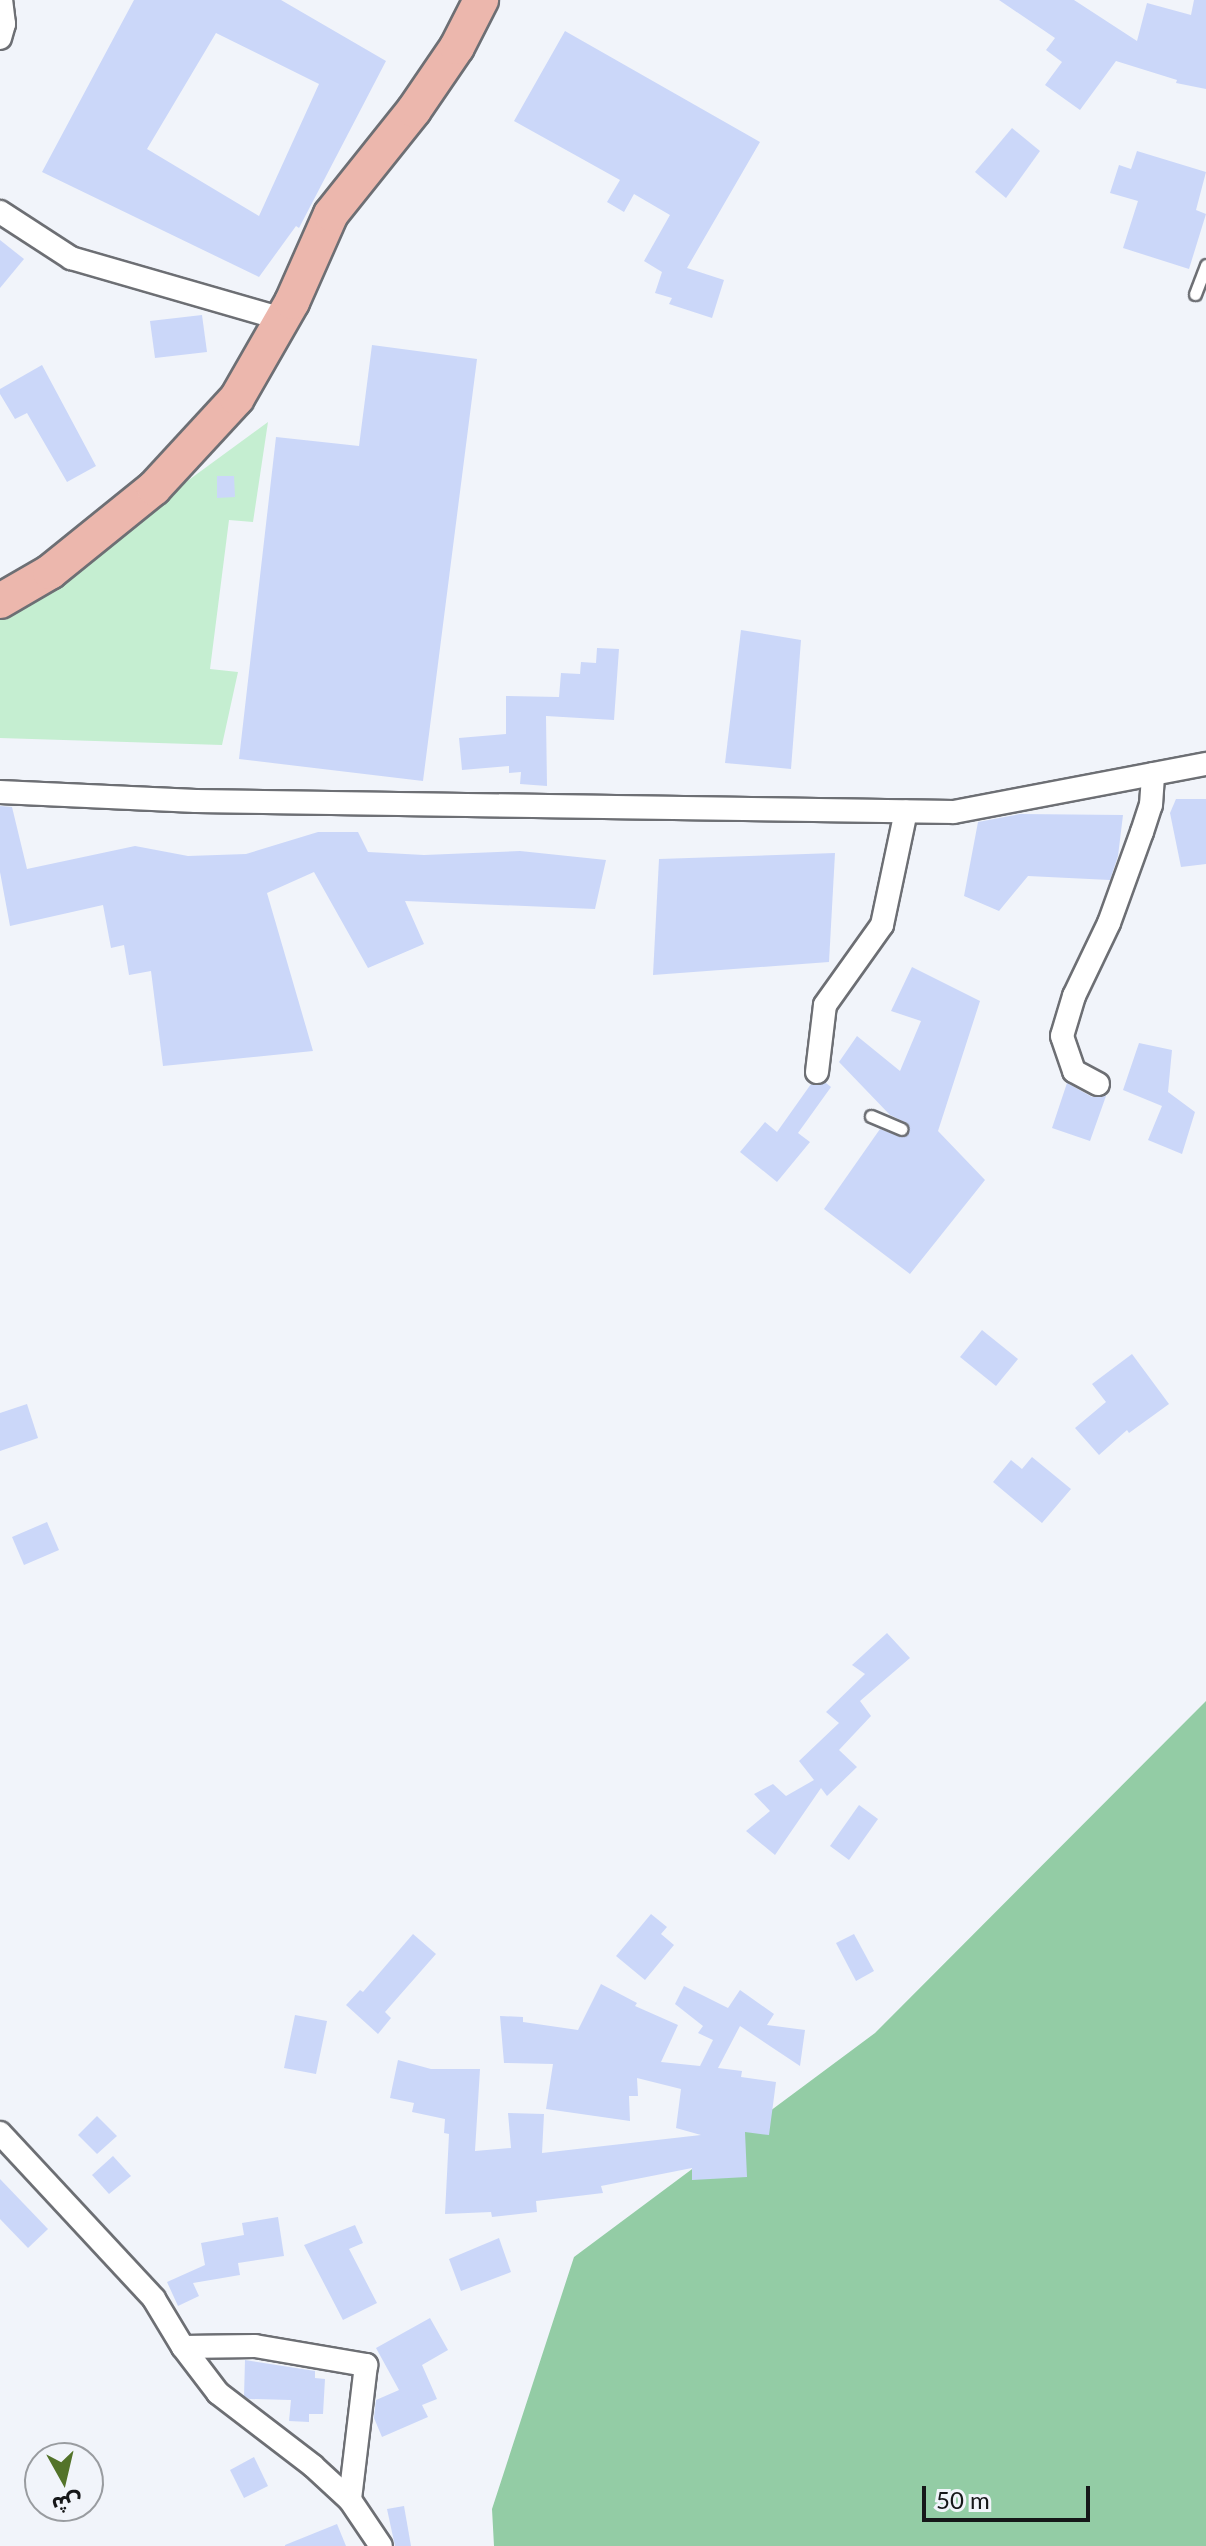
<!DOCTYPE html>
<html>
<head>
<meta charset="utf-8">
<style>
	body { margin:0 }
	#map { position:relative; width:1206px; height:2546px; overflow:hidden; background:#f1f4fa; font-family:Lato,"Noto Sans Arabic",sans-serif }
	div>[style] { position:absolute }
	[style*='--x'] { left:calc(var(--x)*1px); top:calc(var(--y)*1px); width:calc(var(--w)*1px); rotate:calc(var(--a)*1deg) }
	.green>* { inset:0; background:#c5eed1 }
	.forest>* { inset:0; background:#93cca5 }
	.building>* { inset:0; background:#cbd7f9 }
	.roads { filter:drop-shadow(2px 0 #6d6f74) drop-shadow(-2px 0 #6d6f74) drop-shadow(0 2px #6d6f74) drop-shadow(0 -2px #6d6f74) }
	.service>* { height:11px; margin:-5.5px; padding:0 5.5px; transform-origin:5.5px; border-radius:5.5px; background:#fff }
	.minor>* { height:22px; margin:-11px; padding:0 11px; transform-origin:11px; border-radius:11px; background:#fff }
	.primary>* { height:34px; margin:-17px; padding:0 17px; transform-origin:17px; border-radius:17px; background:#ecb7ad }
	span { translate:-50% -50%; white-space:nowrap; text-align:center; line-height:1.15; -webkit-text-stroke:7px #f1f4fa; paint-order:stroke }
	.north { position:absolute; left:24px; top:2442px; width:80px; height:80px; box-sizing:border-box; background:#f1f4fa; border:2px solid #999ca0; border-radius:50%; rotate:172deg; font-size:22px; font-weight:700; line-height:32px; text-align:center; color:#161719 }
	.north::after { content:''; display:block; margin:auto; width:28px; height:36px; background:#53732a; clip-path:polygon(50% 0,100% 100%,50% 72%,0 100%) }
	.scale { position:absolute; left:922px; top:2486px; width:168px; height:36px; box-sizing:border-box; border:4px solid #161719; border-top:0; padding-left:10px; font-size:24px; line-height:28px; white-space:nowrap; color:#161719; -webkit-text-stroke:6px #f1f4fa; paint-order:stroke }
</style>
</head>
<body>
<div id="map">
	<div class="green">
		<div style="clip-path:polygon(268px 422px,253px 522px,229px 520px,210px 669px,238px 672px,222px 745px,0 738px,0 618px)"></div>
	</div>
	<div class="forest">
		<div style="clip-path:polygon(1206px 1701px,1206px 2546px,494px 2546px,492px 2509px,574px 2257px,875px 2033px)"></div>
	</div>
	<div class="building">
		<div style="clip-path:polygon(evenodd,134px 0,281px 0,386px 61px,299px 228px,296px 226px,259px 277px,42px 172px,134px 0,216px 33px,319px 84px,259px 216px,147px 149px,216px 33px)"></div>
		<div style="clip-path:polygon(999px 0,1074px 0,1137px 41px,1147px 3px,1191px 15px,1194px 0,1206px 0,1206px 89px,1176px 83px,1177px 80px,1116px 61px,1080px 110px,1045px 85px,1062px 62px,1046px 50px,1055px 38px)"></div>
		<div style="clip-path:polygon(565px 31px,760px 142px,687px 268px,724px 280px,712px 318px,669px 304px,672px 298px,655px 293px,662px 272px,644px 261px,670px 215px,634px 194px,624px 212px,607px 202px,620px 180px,514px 121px)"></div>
		<div style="clip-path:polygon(1012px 128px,1040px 151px,1006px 198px,975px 172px)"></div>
		<div style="clip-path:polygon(1137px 151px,1206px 172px,1196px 210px,1206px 214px,1189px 269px,1123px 248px,1138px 201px,1110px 193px,1119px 165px,1131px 169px)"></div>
		<div style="clip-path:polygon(0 240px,24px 259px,0 288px)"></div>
		<div style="clip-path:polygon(202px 315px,207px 352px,155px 358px,150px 321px)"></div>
		<div style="clip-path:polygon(372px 345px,477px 359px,423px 781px,239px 759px,276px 437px,359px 446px)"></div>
		<div style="clip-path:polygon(42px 365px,96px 466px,67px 482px,27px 413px,15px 419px,0 394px,0 389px)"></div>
		<div style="clip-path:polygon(217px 476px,234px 476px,235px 497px,217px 498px)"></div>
		<div style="clip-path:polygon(741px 630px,801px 640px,791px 769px,725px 763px)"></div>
		<div style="clip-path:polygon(597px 648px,619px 649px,614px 720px,546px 716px,547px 786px,520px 784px,521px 772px,509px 773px,509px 766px,462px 770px,459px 738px,506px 734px,506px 696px,559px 697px,561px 673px,580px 674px,581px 662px,596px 663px)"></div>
		<div style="clip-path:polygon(1176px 799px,1206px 799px,1206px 864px,1181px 867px,1170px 813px)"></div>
		<div style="clip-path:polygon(0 806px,12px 807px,27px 869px,135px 846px,188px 856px,246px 854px,318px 832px,358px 832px,368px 852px,424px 855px,520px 851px,606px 860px,595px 909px,405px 901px,424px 944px,368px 968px,314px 872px,267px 893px,313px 1051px,163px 1066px,151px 971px,129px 975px,124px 945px,111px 948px,103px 905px,10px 926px,0 872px)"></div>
		<div style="clip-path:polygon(1020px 814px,1123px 815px,1118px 856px,1110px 880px,1028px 876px,999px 911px,964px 896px,978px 822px)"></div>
		<div style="clip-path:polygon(835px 853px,829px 962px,653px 975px,659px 859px)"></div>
		<div style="clip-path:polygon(912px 967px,980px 1001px,938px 1131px,985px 1180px,910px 1274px,824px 1209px,880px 1129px,901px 1137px,909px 1132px,907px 1123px,890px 1115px,839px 1062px,857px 1036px,900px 1071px,921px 1021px,891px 1011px)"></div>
		<div style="clip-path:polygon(1139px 1043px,1172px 1050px,1168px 1092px,1195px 1112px,1182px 1154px,1148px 1140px,1162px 1106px,1123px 1090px)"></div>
		<div style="clip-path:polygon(826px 1083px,831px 1087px,798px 1133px,810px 1142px,777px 1182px,740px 1152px,765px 1122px,777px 1132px,811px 1084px)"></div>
		<div style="clip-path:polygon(1067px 1083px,1092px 1097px,1106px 1096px,1090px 1141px,1052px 1128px)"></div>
		<div style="clip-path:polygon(982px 1330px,1018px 1359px,996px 1386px,960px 1357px)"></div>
		<div style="clip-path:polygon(1132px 1354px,1169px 1404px,1129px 1433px,1127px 1430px,1099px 1455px,1075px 1428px,1106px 1402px,1092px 1384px)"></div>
		<div style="clip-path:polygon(27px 1404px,38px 1438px,0 1451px,0 1413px)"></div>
		<div style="clip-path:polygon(1032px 1457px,1071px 1489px,1042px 1523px,993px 1482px,1011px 1460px,1022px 1469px)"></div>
		<div style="clip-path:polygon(47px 1522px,59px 1550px,24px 1565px,12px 1537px)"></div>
		<div style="clip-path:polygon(887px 1633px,910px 1658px,860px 1701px,871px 1716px,839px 1750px,857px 1767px,827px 1796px,821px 1788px,775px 1855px,746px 1831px,770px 1811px,754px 1794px,773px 1784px,786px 1796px,814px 1780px,799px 1761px,839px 1723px,826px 1712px,865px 1674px,852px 1665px)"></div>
		<div style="clip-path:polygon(859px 1805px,878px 1819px,849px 1860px,830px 1846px)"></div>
		<div style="clip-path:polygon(651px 1914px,667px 1927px,661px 1934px,674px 1945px,645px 1980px,616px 1956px)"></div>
		<div style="clip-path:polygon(413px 1934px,436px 1954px,385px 2012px,391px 2018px,378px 2034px,346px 2005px,360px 1990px,363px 1992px)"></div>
		<div style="clip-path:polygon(854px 1934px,874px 1971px,856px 1981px,836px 1943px)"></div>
		<div style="clip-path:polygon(601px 1984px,637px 2003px,635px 2006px,678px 2025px,661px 2062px,700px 2066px,713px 2040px,698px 2033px,703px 2026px,675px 2004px,684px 1986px,728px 2008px,740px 1990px,774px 2014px,767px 2025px,805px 2030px,800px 2066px,740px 2026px,718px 2068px,742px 2071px,741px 2077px,776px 2082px,769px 2135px,745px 2132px,747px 2177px,692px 2180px,692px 2168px,601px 2186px,603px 2193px,536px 2201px,537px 2212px,492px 2217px,491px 2212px,445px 2214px,449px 2134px,444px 2133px,445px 2119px,412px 2112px,414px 2103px,390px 2098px,398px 2060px,431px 2069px,480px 2069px,475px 2151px,511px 2148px,508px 2113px,544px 2114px,542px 2153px,701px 2135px,676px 2128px,681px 2089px,637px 2078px,638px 2096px,629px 2096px,630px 2121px,546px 2109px,553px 2064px,504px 2063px,500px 2016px,523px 2017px,523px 2022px,578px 2030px)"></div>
		<div style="clip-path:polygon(295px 2015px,327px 2021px,316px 2074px,284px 2068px)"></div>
		<div style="clip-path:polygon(97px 2116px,117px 2136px,97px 2154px,78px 2135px)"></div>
		<div style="clip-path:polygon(113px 2156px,131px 2176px,109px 2194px,92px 2175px)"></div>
		<div style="clip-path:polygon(0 2179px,48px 2229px,28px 2248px,0 2219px)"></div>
		<div style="clip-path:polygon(278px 2217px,284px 2256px,238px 2263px,240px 2275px,193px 2283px,199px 2296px,178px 2306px,167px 2282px,205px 2265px,201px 2243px,244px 2235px,242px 2223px)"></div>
		<div style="clip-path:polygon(355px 2225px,363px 2243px,349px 2249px,377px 2303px,343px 2320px,304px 2245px)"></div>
		<div style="clip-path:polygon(499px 2238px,511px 2272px,461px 2291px,449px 2259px)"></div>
		<div style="clip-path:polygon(430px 2318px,448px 2350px,422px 2365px,437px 2399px,422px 2405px,428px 2417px,382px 2437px,374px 2418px,376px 2400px,399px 2390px,376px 2348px)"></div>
		<div style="clip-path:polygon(245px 2360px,315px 2371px,315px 2378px,325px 2379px,323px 2414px,309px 2414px,309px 2422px,289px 2421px,291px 2400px,249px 2399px,244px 2396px)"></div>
		<div style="clip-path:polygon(254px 2457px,268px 2486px,244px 2498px,230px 2470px)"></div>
		<div style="clip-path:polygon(404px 2506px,411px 2546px,395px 2546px,387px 2509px)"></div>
		<div style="clip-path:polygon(337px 2524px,346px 2546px,285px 2546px,285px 2545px)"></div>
	</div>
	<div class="roads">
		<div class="service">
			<div style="--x:1195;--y:294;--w:31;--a:-69"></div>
			<div style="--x:871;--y:1116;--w:33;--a:23"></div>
		</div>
		<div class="minor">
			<div style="--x:0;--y:38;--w:15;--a:-74"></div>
			<div style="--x:4;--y:24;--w:24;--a:-97"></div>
			<div style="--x:0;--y:212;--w:85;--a:32.9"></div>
			<div style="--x:71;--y:258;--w:221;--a:16.1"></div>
			<div style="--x:0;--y:792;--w:196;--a:2.6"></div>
			<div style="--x:196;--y:801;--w:758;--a:0.83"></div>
			<div style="--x:954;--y:812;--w:257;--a:-10.8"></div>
			<div style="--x:817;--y:1072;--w:67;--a:-83.2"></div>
			<div style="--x:825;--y:1005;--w:98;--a:-54.5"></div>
			<div style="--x:882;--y:925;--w:116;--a:-78.1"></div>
			<div style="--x:1098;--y:1084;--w:27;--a:-152"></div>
			<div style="--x:1074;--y:1071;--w:37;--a:-109"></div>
			<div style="--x:1062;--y:1036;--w:42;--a:-73.3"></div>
			<div style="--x:1074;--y:996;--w:81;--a:-64.4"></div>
			<div style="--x:1109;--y:923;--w:97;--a:-70.1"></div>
			<div style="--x:1142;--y:832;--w:28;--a:-72"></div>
			<div style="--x:1151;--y:805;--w:31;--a:-86"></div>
			<div style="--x:0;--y:2133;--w:226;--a:47.1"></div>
			<div style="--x:154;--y:2299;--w:56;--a:58.9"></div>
			<div style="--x:183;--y:2347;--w:58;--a:52.7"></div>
			<div style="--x:218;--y:2393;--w:120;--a:37.5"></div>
			<div style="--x:313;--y:2466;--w:50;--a:42.6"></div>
			<div style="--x:350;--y:2500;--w:55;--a:56"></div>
			<div style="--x:183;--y:2347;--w:72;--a:-0.8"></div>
			<div style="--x:255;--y:2346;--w:113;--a:9.7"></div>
			<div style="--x:366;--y:2365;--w:136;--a:96.8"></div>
		</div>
		<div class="primary">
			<div style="--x:0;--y:601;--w:58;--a:-30.1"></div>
			<div style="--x:50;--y:572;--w:134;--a:-38.9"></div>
			<div style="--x:154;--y:488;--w:122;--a:-47.3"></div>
			<div style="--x:237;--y:398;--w:111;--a:-60.2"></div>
			<div style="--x:292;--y:302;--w:96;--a:-66.1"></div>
			<div style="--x:331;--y:214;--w:133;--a:-51.4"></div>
			<div style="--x:414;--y:110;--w:76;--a:-55.7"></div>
			<div style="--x:457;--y:47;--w:53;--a:-62.9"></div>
		</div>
	</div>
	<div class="north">ش</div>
	<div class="scale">50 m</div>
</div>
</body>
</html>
